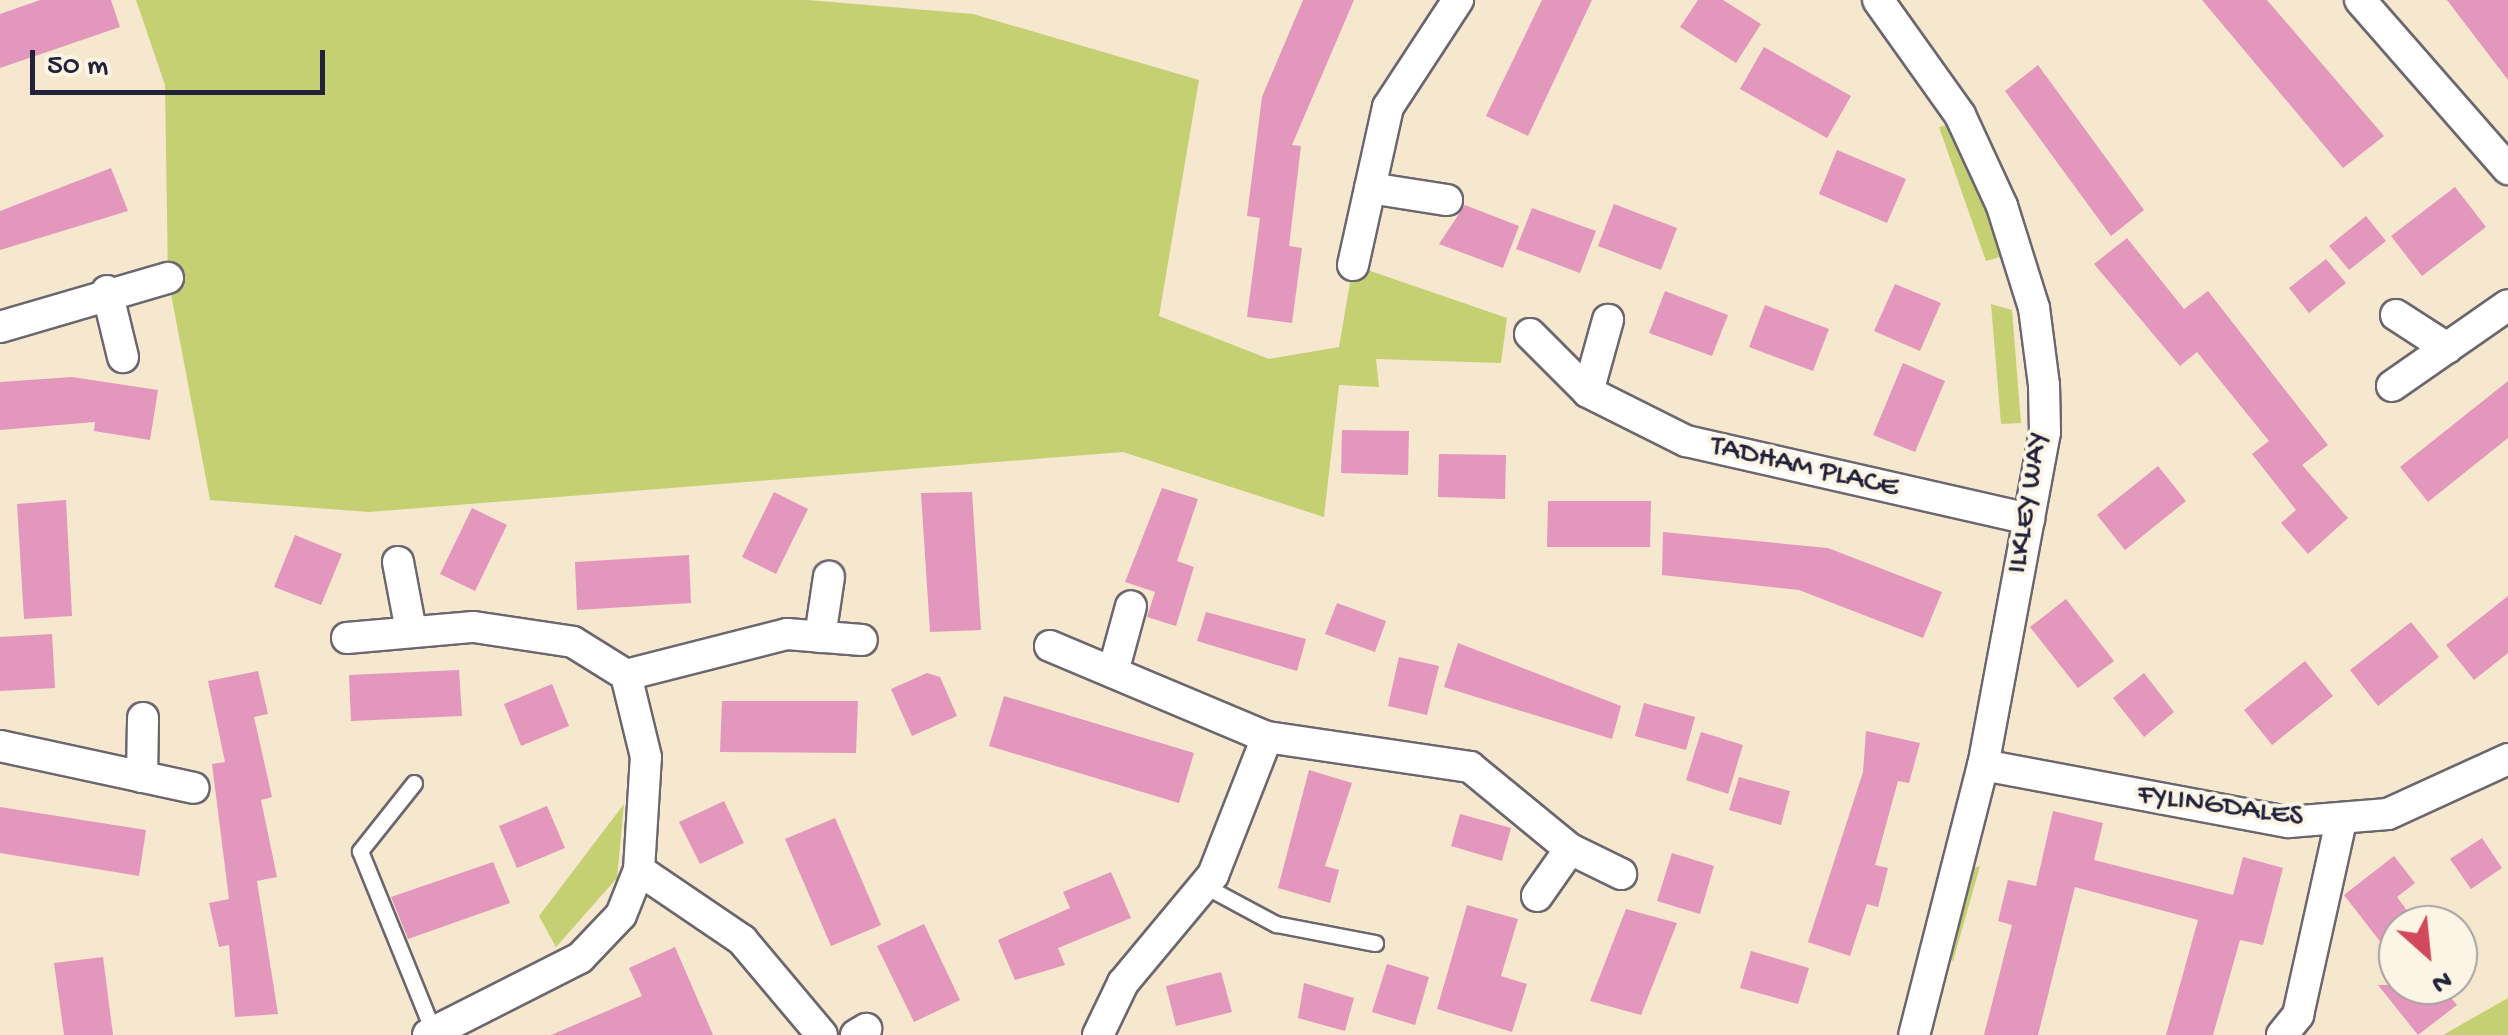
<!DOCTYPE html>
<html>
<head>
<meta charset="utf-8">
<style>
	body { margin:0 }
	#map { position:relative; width:2508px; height:1035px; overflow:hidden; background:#f6e7cf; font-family:"Gochi Hand",sans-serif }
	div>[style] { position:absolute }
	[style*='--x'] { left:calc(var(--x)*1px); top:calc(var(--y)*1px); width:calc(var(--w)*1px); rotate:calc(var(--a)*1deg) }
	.green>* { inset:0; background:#c4d071 }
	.building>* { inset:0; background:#e497bd }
	.roads { filter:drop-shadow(2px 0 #6c676f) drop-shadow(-2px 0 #6c676f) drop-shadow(0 2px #6c676f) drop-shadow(0 -2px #6c676f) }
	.lane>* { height:15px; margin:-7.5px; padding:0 7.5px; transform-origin:7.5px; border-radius:7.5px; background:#fff }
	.street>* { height:30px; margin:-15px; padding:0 15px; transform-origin:15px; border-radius:15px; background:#fff }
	span { translate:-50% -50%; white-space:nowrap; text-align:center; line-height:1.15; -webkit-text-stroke:8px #fcf5e5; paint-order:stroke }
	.street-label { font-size:30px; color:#22223b }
	.north { position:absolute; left:2378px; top:905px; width:100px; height:100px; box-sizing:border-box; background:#fcf5e5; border:2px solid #a5a1a1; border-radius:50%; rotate:153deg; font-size:28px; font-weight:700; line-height:40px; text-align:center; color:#22223b }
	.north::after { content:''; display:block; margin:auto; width:35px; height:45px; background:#d1495b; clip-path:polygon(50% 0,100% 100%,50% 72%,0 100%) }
	.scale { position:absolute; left:30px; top:50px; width:295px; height:45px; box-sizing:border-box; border:5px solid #22223b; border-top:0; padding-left:12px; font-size:30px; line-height:35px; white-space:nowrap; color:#22223b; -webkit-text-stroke:8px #fcf5e5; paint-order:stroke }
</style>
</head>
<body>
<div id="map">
	<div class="green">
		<div style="clip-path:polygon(136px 0,808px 0,973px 14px,1199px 80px,1159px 316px,1269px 359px,1339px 347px,1353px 265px,1507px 318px,1501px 363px,1376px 359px,1379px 387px,1339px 385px,1324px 517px,1123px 452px,369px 512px,210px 500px,168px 278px,165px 85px)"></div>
		<div style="clip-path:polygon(1949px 125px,1979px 191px,2004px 256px,1986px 261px,1939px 127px)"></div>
		<div style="clip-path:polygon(1991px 304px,2012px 310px,2021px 423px,2001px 424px)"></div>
		<div style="clip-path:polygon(624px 804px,617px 878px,556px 947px,539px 916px)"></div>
		<div style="clip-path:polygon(1980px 866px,1953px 961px,1943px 956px,1960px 873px)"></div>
		<div style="clip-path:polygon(2508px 998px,2508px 1035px,2443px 1035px)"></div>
	</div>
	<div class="building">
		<div style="clip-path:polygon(40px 0,111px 0,120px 27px,0 68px,0 14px)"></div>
		<div style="clip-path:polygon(1303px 0,1354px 0,1292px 145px,1301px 146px,1289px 246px,1302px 248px,1292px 323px,1247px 317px,1260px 218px,1247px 216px,1262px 97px)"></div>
		<div style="clip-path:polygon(1542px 0,1592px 0,1528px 136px,1486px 116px)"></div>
		<div style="clip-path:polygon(1698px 0,1723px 0,1761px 24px,1736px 63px,1680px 27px)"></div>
		<div style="clip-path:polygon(2202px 0,2267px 0,2384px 136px,2343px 168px)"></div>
		<div style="clip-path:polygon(2447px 0,2508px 0,2508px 80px)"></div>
		<div style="clip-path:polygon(1764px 47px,1851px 96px,1827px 138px,1740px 89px)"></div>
		<div style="clip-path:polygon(2038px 65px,2144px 210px,2111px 236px,2005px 91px)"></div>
		<div style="clip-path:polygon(1837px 150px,1906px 179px,1887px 223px,1819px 194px)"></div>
		<div style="clip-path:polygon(111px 168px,128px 211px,0 250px,0 211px)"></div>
		<div style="clip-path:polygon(2455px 187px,2486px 227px,2422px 276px,2391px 236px)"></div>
		<div style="clip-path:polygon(1614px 204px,1677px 228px,1661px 270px,1598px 246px)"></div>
		<div style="clip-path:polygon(1465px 205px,1519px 226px,1503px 268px,1439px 244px)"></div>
		<div style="clip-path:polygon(1532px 208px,1596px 231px,1580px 273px,1516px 249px)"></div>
		<div style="clip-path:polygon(2366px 216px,2386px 241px,2349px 270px,2329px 246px)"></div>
		<div style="clip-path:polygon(2127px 238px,2184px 309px,2208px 291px,2328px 445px,2302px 465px,2348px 518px,2308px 554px,2281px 523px,2296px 510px,2252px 454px,2269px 441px,2197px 352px,2180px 366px,2094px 264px)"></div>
		<div style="clip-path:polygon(2326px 259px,2346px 283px,2309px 313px,2289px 288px)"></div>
		<div style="clip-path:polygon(1895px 284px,1941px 303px,1920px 351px,1874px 331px)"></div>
		<div style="clip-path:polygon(1665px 291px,1728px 315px,1712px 356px,1649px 333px)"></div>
		<div style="clip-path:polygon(1765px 305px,1829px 329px,1813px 371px,1749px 347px)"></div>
		<div style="clip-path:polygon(1903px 363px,1945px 381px,1915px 452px,1873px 435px)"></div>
		<div style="clip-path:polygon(72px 377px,158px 390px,150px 440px,94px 431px,95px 422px,0 430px,0 382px)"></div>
		<div style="clip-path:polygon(2508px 381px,2508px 438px,2428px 502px,2400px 467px)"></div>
		<div style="clip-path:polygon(1342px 430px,1409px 431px,1408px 475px,1341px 473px)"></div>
		<div style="clip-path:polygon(1439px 454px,1506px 455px,1505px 499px,1438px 497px)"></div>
		<div style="clip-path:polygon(2158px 466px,2186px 501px,2125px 550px,2097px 515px)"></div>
		<div style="clip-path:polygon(1162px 488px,1198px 499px,1177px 561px,1194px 567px,1176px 626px,1147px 617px,1155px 592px,1125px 582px)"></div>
		<div style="clip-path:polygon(774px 492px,808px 509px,776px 574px,742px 557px)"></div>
		<div style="clip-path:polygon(972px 492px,981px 630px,930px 632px,921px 493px)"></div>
		<div style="clip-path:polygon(66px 500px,72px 616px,24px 619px,17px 504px)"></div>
		<div style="clip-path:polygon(1548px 501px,1651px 501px,1650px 547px,1547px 547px)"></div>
		<div style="clip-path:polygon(472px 508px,507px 525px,475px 591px,440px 574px)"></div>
		<div style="clip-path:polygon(1663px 532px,1828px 548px,1942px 592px,1923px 638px,1799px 590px,1662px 575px)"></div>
		<div style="clip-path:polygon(295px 535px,342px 554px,321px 605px,274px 587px)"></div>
		<div style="clip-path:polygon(689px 555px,691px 603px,577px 610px,575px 562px)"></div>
		<div style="clip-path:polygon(2508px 596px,2508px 653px,2474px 680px,2446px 645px)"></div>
		<div style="clip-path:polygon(2066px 599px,2114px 661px,2078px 688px,2030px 627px)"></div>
		<div style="clip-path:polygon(1337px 603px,1386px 621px,1375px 652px,1325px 634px)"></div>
		<div style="clip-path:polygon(1206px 612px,1306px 639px,1297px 671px,1197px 641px)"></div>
		<div style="clip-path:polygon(2411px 622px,2439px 657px,2378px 706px,2350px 670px)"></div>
		<div style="clip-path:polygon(52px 634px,55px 688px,0 691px,0 637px)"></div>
		<div style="clip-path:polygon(1458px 643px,1621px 706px,1612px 739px,1444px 687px)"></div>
		<div style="clip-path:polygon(1399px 657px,1439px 666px,1427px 715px,1388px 706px)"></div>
		<div style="clip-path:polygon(2305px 661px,2333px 696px,2272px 745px,2244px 710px)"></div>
		<div style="clip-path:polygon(459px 670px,462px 716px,351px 721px,349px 675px)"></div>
		<div style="clip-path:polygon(258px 671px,268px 714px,254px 717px,272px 797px,261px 800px,277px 877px,257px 881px,278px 1014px,235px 1017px,229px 945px,219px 947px,209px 903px,229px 899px,212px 764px,225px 762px,208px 681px)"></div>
		<div style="clip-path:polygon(927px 673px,940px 677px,957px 716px,912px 736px,891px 689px)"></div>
		<div style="clip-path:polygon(2144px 673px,2174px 712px,2144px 737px,2113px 698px)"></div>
		<div style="clip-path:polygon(552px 684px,569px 726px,521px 746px,504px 704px)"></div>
		<div style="clip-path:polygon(1004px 696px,1194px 753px,1179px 803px,989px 746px)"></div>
		<div style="clip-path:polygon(722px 701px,858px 701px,856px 753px,720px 752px)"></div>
		<div style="clip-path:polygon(1644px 703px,1695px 717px,1686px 750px,1635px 736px)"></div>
		<div style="clip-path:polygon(1866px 731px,1920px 743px,1909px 783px,1898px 781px,1875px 865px,1888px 868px,1878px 907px,1867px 904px,1850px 956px,1808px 942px,1863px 772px)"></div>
		<div style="clip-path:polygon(1701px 732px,1743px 745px,1728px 794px,1686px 780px)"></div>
		<div style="clip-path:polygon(1309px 770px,1352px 783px,1325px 866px,1339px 870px,1330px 903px,1278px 888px)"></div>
		<div style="clip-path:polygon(1739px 777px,1790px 791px,1781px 825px,1729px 810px)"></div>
		<div style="clip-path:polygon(724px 801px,744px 843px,700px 864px,679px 822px)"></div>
		<div style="clip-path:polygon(547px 806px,565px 848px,517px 868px,499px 826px)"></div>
		<div style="clip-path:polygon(0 807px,146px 830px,139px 876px,0 853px)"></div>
		<div style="clip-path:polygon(2053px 811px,2103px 823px,2094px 860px,2233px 895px,2243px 857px,2283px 868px,2263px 945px,2240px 940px,2213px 1035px,2166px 1035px,2198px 920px,2075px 887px,2038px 1035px,1984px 1035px,2012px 925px,1998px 921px,2008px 880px,2036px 886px)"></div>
		<div style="clip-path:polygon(1460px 814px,1511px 828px,1502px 861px,1451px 846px)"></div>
		<div style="clip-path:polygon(835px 818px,881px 925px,831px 946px,785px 839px)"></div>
		<div style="clip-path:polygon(2482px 838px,2502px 868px,2471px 889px,2450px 859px)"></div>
		<div style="clip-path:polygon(1672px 853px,1714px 866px,1700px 914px,1657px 901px)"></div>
		<div style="clip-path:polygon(2394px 856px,2415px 883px,2397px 897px,2414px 920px,2382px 944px,2344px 895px)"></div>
		<div style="clip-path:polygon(493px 862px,510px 903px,408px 939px,391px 897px)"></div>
		<div style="clip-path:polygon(1111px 872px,1131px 918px,1058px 948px,1065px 965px,1015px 980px,998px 940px,1070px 908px,1063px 892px)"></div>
		<div style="clip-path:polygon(1467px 905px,1518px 919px,1501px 976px,1527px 984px,1512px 1032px,1437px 1009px)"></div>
		<div style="clip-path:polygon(1626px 909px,1677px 923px,1641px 1015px,1590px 1001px)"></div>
		<div style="clip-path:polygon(924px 924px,960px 1000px,914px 1022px,877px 946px)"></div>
		<div style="clip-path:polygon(675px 947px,713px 1035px,551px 1035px,642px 996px,629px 968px)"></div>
		<div style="clip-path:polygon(1751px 951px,1809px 968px,1798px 1004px,1740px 988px)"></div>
		<div style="clip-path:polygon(103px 957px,113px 1035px,64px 1035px,54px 963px)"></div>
		<div style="clip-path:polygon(1387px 964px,1429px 977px,1415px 1025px,1372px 1012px)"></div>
		<div style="clip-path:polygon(1221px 972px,1232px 1012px,1176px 1026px,1166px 986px)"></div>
		<div style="clip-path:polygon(1304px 983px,1354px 998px,1345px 1031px,1298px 1018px)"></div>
		<div style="clip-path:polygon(2378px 985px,2441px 985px,2457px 1005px,2418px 1035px)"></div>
	</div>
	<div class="roads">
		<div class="lane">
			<div style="--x:414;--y:783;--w:87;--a:128.5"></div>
			<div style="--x:360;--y:851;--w:196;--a:67.9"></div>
			<div style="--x:1205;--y:886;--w:81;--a:28.2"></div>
			<div style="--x:1276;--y:924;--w:101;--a:10.9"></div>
		</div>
		<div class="street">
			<div style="--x:1878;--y:0;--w:141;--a:54.5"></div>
			<div style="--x:1960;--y:115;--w:100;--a:65.2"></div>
			<div style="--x:2002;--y:206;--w:107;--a:72.6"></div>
			<div style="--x:2034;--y:308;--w:78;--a:82.6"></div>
			<div style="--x:2044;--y:385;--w:47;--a:88.8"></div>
			<div style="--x:2045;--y:432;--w:339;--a:100.5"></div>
			<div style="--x:1983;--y:765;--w:279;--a:104.3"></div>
			<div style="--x:2360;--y:0;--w:225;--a:48.8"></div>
			<div style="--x:1370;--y:188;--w:78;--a:8.9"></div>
			<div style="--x:1353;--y:265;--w:162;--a:-77.5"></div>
			<div style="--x:1388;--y:107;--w:128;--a:-56.8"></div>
			<div style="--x:107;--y:291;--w:68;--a:76.4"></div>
			<div style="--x:2396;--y:315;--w:61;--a:32.9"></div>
			<div style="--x:0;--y:327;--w:175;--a:-16.3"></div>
			<div style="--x:1530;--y:334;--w:82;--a:45"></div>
			<div style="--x:1588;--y:392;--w:110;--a:26.6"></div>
			<div style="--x:1686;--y:441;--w:352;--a:12.8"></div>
			<div style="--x:2392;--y:386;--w:141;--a:-34.9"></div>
			<div style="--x:1588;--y:392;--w:75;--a:-74.5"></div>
			<div style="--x:398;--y:562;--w:70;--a:79.3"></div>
			<div style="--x:820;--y:637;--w:61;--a:-81.5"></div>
			<div style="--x:347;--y:638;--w:127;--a:-5"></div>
			<div style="--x:474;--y:627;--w:100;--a:8.6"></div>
			<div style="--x:573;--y:642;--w:62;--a:31.9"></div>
			<div style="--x:626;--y:675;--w:166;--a:-14.3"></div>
			<div style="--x:787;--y:634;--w:75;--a:4.6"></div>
			<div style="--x:1050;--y:646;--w:235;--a:22.8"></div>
			<div style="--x:1267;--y:737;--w:205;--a:8.4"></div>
			<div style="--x:1470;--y:767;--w:129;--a:39.4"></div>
			<div style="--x:1570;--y:849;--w:57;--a:26.1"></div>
			<div style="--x:1113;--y:672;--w:68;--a:-74.7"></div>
			<div style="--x:0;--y:746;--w:198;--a:12.2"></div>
			<div style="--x:1983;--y:765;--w:311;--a:10.6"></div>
			<div style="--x:2289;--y:822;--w:99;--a:-4.6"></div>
			<div style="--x:2388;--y:814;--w:132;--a:-24.6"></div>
			<div style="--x:142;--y:777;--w:59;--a:-89"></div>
			<div style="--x:639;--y:870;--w:125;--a:34.2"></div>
			<div style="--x:742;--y:940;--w:124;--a:49.9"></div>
			<div style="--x:1537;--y:896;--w:57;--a:-54.9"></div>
			<div style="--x:428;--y:1035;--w:170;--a:-26.9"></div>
			<div style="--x:580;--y:958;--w:59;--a:-46.4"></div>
			<div style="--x:621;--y:915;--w:48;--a:-68.2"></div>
			<div style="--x:639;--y:870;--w:113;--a:-86.5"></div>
			<div style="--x:646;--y:757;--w:84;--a:-103.7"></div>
			<div style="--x:856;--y:1035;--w:12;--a:-31"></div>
			<div style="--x:1098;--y:1035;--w:58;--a:-64.3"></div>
			<div style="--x:1123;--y:983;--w:141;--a:-50.2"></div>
			<div style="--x:1213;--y:875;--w:148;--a:-68.6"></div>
			<div style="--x:2282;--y:1035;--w:26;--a:-51"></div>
			<div style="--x:2298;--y:1015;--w:199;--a:-77.5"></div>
		</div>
	</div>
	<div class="street-label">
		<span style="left:1804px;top:469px;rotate:13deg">TADHAM PLACE</span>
		<span style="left:2030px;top:503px;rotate:-81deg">ILKLEY WAY</span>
		<span style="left:2220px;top:808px;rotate:8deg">FYLINGDALES</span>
	</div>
	<div class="north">N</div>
	<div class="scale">50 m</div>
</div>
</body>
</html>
